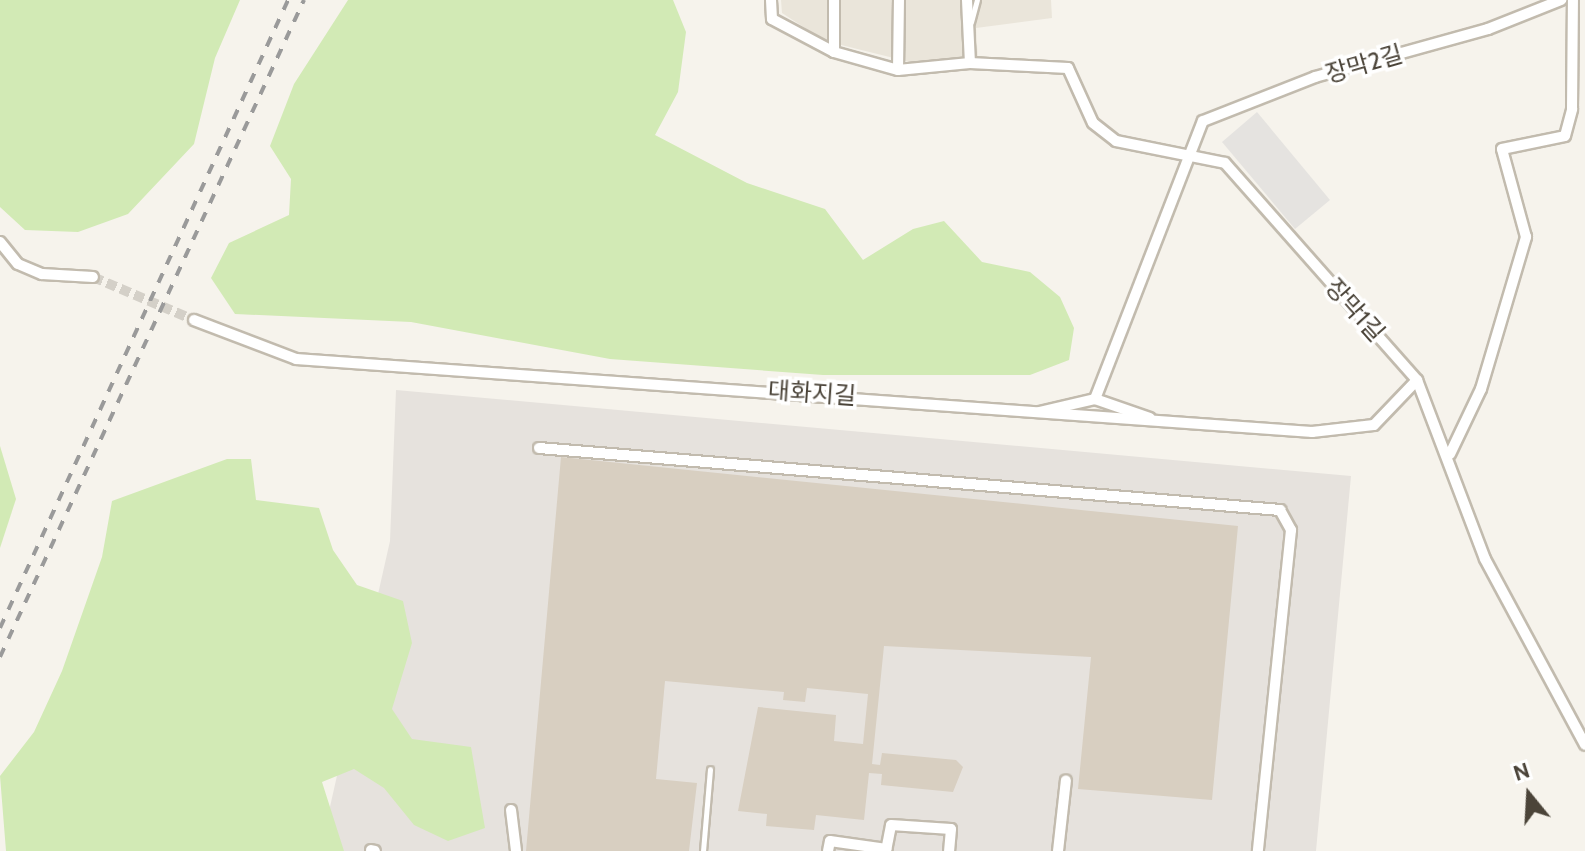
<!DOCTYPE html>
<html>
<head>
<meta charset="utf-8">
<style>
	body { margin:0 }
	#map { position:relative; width:1585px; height:851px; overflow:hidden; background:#f6f3ec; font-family:Cabin,"Noto Sans KR",sans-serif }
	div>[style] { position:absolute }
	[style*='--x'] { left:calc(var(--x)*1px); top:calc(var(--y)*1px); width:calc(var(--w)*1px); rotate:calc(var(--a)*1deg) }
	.residential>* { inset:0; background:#eae5da }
	.industrial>* { inset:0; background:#e6e2dd }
	.green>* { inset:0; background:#d2eab5 }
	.parking>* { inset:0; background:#e5e3e0 }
	.building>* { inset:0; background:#d8cfc1 }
	.minor-tunnel>* { height:10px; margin-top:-5px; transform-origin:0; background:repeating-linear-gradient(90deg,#d4d0c8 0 10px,transparent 0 15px) }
	.roads { filter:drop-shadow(2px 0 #c2bbae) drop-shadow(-2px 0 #c2bbae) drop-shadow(0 2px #c2bbae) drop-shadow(0 -2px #c2bbae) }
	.service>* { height:5px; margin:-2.5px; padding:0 2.5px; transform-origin:2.5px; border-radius:2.5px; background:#fff }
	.minor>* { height:10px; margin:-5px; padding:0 5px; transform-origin:5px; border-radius:5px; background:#fff }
	.rail>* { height:4px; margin-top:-2px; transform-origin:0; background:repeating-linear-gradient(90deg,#9a9a9a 0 10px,transparent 0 20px) }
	span { translate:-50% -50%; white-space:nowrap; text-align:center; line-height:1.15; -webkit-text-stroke:7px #fff; paint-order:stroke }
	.street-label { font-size:24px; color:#4b4439 }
	.north { position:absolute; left:1489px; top:755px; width:80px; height:80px; -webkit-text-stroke:6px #fff; paint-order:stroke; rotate:342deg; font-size:22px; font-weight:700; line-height:32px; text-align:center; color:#4b4439 }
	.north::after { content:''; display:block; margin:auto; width:28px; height:36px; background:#4b4439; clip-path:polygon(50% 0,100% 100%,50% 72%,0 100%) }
</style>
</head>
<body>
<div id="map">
	<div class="residential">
		<div style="clip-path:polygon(781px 0,1051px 0,1052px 18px,976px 28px,978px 61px,918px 64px,825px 41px,782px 13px)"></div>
	</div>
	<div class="industrial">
		<div style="clip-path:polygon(396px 390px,1351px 476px,1316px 851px,320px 851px,390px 541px)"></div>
	</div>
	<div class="green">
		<div style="clip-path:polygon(0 0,240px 0,215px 58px,194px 144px,128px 214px,78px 232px,25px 230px,0 207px)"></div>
		<div style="clip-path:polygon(348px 0,673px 0,686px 32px,678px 92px,655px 135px,747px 183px,825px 209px,863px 260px,913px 229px,944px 221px,982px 262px,1030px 272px,1060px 297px,1074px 328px,1069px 360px,1030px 375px,823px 375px,610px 359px,411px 322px,235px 314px,211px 278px,229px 243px,289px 215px,291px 179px,270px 146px,294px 84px)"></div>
		<div style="clip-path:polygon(0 446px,16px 499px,0 548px)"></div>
		<div style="clip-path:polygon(227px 459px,251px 459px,256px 500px,319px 508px,333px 550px,357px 585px,403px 601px,412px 643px,392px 709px,412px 739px,471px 747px,485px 828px,448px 841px,414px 825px,384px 788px,354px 769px,322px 782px,344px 851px,6px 851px,0 776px,34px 732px,62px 671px,102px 557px,112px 501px)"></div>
	</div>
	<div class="parking">
		<div style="clip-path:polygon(1257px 112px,1330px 200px,1295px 229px,1222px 142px)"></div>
	</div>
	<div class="building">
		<div style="clip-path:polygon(561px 457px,1238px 526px,1212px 800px,1078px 789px,1091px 657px,884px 646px,872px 764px,880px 765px,882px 753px,956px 760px,963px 767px,953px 792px,881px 785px,882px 774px,869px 773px,864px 820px,816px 815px,814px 830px,766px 826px,767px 814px,738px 811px,758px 707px,836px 715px,834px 741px,863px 744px,868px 694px,807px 688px,805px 702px,783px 700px,784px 692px,665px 681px,656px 779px,697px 783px,689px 851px,526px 851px)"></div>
	</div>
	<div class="minor-tunnel">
		<div style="--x:93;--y:277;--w:110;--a:23.1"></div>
	</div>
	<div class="roads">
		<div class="service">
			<div style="--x:971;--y:22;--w:23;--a:-75"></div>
			<div style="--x:703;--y:851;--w:82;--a:-85.1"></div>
		</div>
		<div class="minor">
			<div style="--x:771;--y:0;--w:19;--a:87"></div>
			<div style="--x:772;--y:19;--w:70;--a:28"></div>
			<div style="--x:834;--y:52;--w:66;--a:15.7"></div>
			<div style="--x:898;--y:70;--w:72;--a:-5.6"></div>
			<div style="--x:970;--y:63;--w:98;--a:2.9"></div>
			<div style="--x:1068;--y:68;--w:60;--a:65.6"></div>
			<div style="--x:1093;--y:123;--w:29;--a:38"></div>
			<div style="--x:1116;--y:141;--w:111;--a:11.4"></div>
			<div style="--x:1225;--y:163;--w:290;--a:48.5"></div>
			<div style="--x:1417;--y:380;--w:191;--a:69.2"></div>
			<div style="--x:1485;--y:559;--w:211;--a:61.7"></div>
			<div style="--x:834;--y:0;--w:52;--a:90"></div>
			<div style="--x:967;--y:0;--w:63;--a:87.3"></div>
			<div style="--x:898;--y:70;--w:70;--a:-89.2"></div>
			<div style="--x:0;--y:242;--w:28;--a:51"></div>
			<div style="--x:18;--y:264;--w:26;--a:23"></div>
			<div style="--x:42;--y:274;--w:51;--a:3.4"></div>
			<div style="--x:194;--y:320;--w:109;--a:20.9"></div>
			<div style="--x:296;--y:359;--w:1019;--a:4.11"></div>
			<div style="--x:1312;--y:432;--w:62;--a:-6.4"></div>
			<div style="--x:1374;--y:425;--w:62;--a:-46.3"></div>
			<div style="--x:1095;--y:399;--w:298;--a:-68.8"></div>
			<div style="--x:1203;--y:121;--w:120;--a:-21.4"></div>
			<div style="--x:1315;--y:77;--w:180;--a:-15.5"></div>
			<div style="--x:1488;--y:29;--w:79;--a:-21.7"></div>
			<div style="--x:1039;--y:412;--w:57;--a:-13.1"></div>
			<div style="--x:1095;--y:399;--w:58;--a:19.1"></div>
			<div style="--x:539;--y:448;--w:744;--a:4.78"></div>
			<div style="--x:1280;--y:510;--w:23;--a:61"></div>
			<div style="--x:1291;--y:530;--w:323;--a:95.9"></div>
			<div style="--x:1450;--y:454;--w:72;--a:-64.5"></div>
			<div style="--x:1481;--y:389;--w:159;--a:-73.5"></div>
			<div style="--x:1526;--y:237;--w:91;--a:-105.3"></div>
			<div style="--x:1502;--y:149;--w:64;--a:-11.7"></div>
			<div style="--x:1565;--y:136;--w:28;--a:-75"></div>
			<div style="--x:1572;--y:109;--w:109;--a:-89.5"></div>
			<div style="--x:511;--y:810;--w:41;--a:83"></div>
			<div style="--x:371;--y:850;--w:4;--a:14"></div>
			<div style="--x:828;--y:851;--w:10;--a:-79"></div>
			<div style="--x:830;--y:841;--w:57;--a:8.1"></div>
			<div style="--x:886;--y:851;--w:26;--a:-79"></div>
			<div style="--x:891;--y:825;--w:60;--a:3.8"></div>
			<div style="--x:951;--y:829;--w:22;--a:95"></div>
			<div style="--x:1058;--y:851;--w:71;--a:-83.6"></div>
		</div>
	</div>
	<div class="rail">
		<div style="--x:0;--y:628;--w:691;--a:-65.36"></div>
		<div style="--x:0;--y:657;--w:724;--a:-65.17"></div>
	</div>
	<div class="street-label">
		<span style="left:1364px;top:64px;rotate:-16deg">장막2길</span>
		<span style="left:1355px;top:310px;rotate:48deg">장막1길</span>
		<span style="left:812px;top:393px;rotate:4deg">대화지길</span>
	</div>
	<div class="north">N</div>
</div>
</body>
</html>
